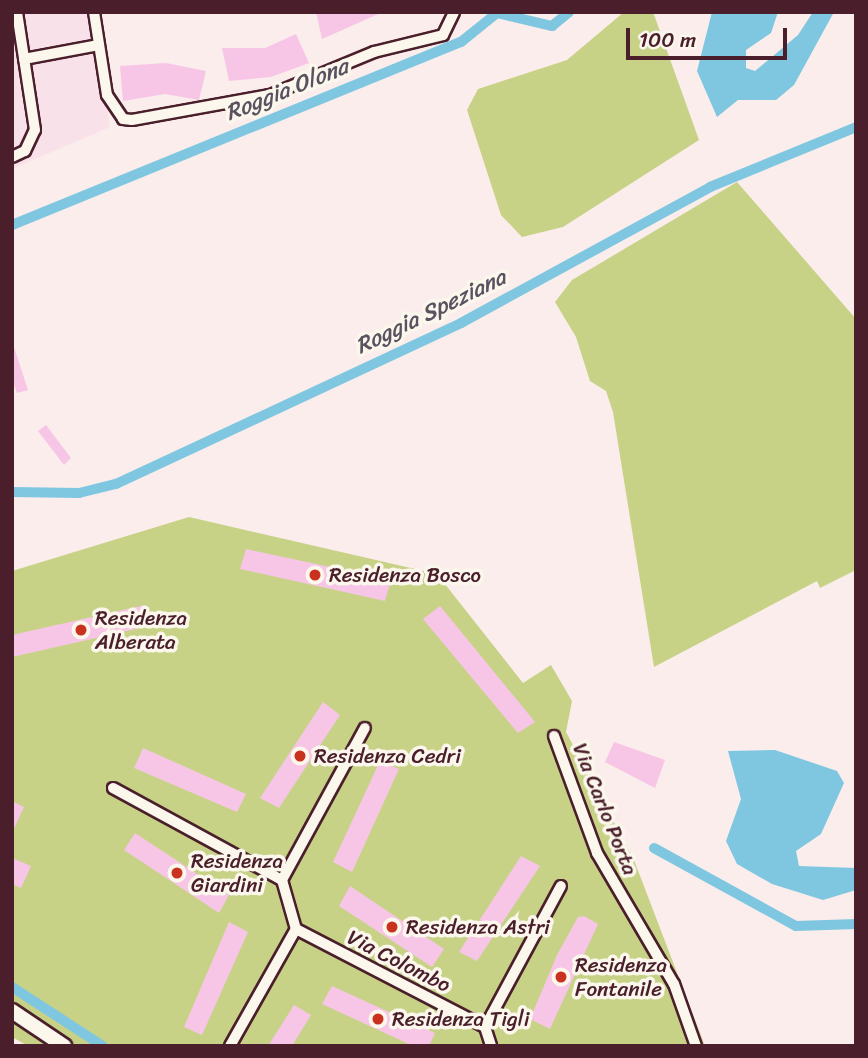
<!DOCTYPE html>
<html>
<head>
<meta charset="utf-8">
<style>
	body { margin:0 }
	#map { position:relative; width:868px; height:1058px; overflow:hidden; background:#faedeb; font-family:Sriracha,sans-serif }
	div>[style] { position:absolute }
	[style*='--x'] { left:calc(var(--x)*1px); top:calc(var(--y)*1px); width:calc(var(--w)*1px); rotate:calc(var(--a)*1deg) }
	.built>* { inset:0; background:#f9e1ea }
	.green>* { inset:0; background:#c7d286 }
	.water>* { inset:0; background:#7fc7e0 }
	.canal>* { height:10px; margin:-5px; padding:0 5px; transform-origin:5px; border-radius:5px; background:#7fc7e0 }
	.building>* { inset:0; background:#f7c6e7 }
	.roads { filter:drop-shadow(2px 0 #4a1f2b) drop-shadow(-2px 0 #4a1f2b) drop-shadow(0 2px #4a1f2b) drop-shadow(0 -2px #4a1f2b) }
	.street>* { height:10px; margin:-5px; padding:0 5px; transform-origin:5px; border-radius:5px; background:#fbf7ec }
	.secondary>* { height:14px; margin:-7px; padding:0 7px; transform-origin:7px; border-radius:7px; background:#fbf7ec }
	.dots>* { width:19px; height:19px; translate:-50% -50%; box-sizing:border-box; border:4px solid #fbf7ec; border-radius:50% }
	span { translate:-50% -50%; white-space:nowrap; text-align:center; line-height:1.15; -webkit-text-stroke:7px #fbf7ec; paint-order:stroke }
	.poi-label { font-size:21px; color:#4a1f2b }
	.left { translate:0 -50%; text-align:left }
	.street-label { font-size:21px; color:#4a1f2b }
	.water-label { font-size:23px; color:#5a5161; font-style:italic }
	.frame { position:absolute; inset:0; border:14px solid #4a1f2b; pointer-events:none }
	.scale { position:absolute; left:626px; top:28px; width:161px; height:32px; box-sizing:border-box; border:4px solid #4a1f2b; border-top:0; padding-left:9px; font-size:21px; line-height:24px; white-space:nowrap; color:#4a1f2b; -webkit-text-stroke:5px #fbf7ec; paint-order:stroke }
</style>
</head>
<body>
<div id="map">
	<div class="built">
		<div style="clip-path:polygon(12px 12px,92px 12px,110px 127px,12px 169px)"></div>
	</div>
	<div class="green">
		<div style="clip-path:polygon(624px 12px,653px 12px,699px 140px,563px 227px,522px 237px,501px 215px,467px 110px,478px 89px,567px 60px)"></div>
		<div style="clip-path:polygon(737px 182px,856px 319px,856px 570px,820px 588px,817px 581px,654px 667px,613px 412px,606px 391px,590px 381px,576px 337px,555px 302px,572px 280px)"></div>
		<div style="clip-path:polygon(189px 517px,437px 574px,523px 683px,551px 665px,572px 701px,566px 732px,634px 860px,705px 1046px,28px 1046px,12px 1037px,12px 571px)"></div>
	</div>
	<div class="water">
		<div style="clip-path:polygon(712px 12px,778px 12px,771px 33px,746px 50px,746px 68px,755px 71px,798px 35px,813px 12px,834px 12px,794px 85px,776px 100px,738px 100px,717px 117px,697px 71px)"></div>
		<div style="clip-path:polygon(775px 750px,837px 771px,844px 783px,821px 834px,796px 851px,799px 866px,856px 868px,856px 890px,823px 900px,772px 884px,737px 864px,726px 841px,741px 799px,728px 751px)"></div>
	</div>
	<div class="canal">
		<div style="--x:12;--y:225;--w:485;--a:-22.2"></div>
		<div style="--x:461;--y:42;--w:46;--a:-38.9"></div>
		<div style="--x:497;--y:13;--w:57;--a:13.3"></div>
		<div style="--x:552;--y:26;--w:22;--a:-39"></div>
		<div style="--x:12;--y:492;--w:67;--a:0.9"></div>
		<div style="--x:79;--y:493;--w:38;--a:-14"></div>
		<div style="--x:116;--y:484;--w:381;--a:-25"></div>
		<div style="--x:461;--y:323;--w:284;--a:-28.6"></div>
		<div style="--x:710;--y:187;--w:158;--a:-22.3"></div>
		<div style="--x:654;--y:848;--w:162;--a:28.8"></div>
		<div style="--x:796;--y:926;--w:60;--a:-1.9"></div>
		<div style="--x:12;--y:987;--w:108;--a:33"></div>
	</div>
	<div class="building">
		<div style="clip-path:polygon(316px 12px,383px 12px,322px 39px)"></div>
		<div style="clip-path:polygon(296px 34px,309px 63px,271px 77px,229px 81px,222px 48px,265px 48px)"></div>
		<div style="clip-path:polygon(166px 63px,206px 71px,199px 100px,165px 94px,123px 101px,120px 66px)"></div>
		<div style="clip-path:polygon(14px 347px,28px 390px,17px 393px,12px 379px)"></div>
		<div style="clip-path:polygon(46px 425px,71px 458px,64px 465px,38px 431px)"></div>
		<div style="clip-path:polygon(246px 549px,391px 580px,385px 601px,240px 569px)"></div>
		<div style="clip-path:polygon(145px 605px,149px 626px,12px 657px,12px 635px)"></div>
		<div style="clip-path:polygon(440px 606px,535px 722px,518px 733px,423px 619px)"></div>
		<div style="clip-path:polygon(323px 702px,340px 715px,279px 808px,260px 798px)"></div>
		<div style="clip-path:polygon(614px 742px,665px 760px,655px 788px,605px 762px)"></div>
		<div style="clip-path:polygon(143px 748px,246px 794px,237px 812px,134px 768px)"></div>
		<div style="clip-path:polygon(380px 761px,399px 769px,352px 872px,333px 862px)"></div>
		<div style="clip-path:polygon(12px 801px,24px 807px,12px 833px)"></div>
		<div style="clip-path:polygon(135px 833px,229px 895px,219px 913px,124px 850px)"></div>
		<div style="clip-path:polygon(521px 856px,540px 866px,477px 961px,459px 952px)"></div>
		<div style="clip-path:polygon(12px 858px,31px 866px,21px 888px,12px 884px)"></div>
		<div style="clip-path:polygon(350px 886px,444px 949px,432px 967px,339px 906px)"></div>
		<div style="clip-path:polygon(584px 916px,598px 924px,550px 1029px,530px 1019px,557px 955px,578px 917px)"></div>
		<div style="clip-path:polygon(229px 922px,248px 932px,202px 1035px,184px 1027px)"></div>
		<div style="clip-path:polygon(332px 986px,435px 1033px,429px 1046px,413px 1046px,322px 1004px)"></div>
		<div style="clip-path:polygon(294px 1005px,311px 1015px,292px 1046px,268px 1046px)"></div>
	</div>
	<div class="roads">
		<div class="street">
			<div style="--x:94;--y:12;--w:84;--a:81.1"></div>
			<div style="--x:107;--y:95;--w:29;--a:56"></div>
			<div style="--x:123;--y:119;--w:9;--a:6"></div>
			<div style="--x:132;--y:120;--w:140;--a:-10.3"></div>
			<div style="--x:270;--y:95;--w:113;--a:-22.5"></div>
			<div style="--x:374;--y:52;--w:71;--a:-13.8"></div>
			<div style="--x:443;--y:35;--w:25;--a:-64"></div>
			<div style="--x:24;--y:59;--w:76;--a:-10.6"></div>
			<div style="--x:12;--y:157;--w:14;--a:-25"></div>
			<div style="--x:25;--y:151;--w:23;--a:-65"></div>
			<div style="--x:35;--y:130;--w:119;--a:-98.7"></div>
			<div style="--x:554;--y:736;--w:125;--a:69.8"></div>
			<div style="--x:597;--y:853;--w:152;--a:59.6"></div>
			<div style="--x:674;--y:984;--w:66;--a:70.5"></div>
			<div style="--x:113;--y:788;--w:192;--a:28.6"></div>
			<div style="--x:282;--y:880;--w:51;--a:74.1"></div>
			<div style="--x:296;--y:929;--w:213;--a:27.4"></div>
			<div style="--x:485;--y:1027;--w:20;--a:72"></div>
			<div style="--x:282;--y:880;--w:173;--a:-61.4"></div>
			<div style="--x:485;--y:1027;--w:160;--a:-61.7"></div>
			<div style="--x:230;--y:1046;--w:134;--a:-60.6"></div>
		</div>
		<div class="secondary">
			<div style="--x:12;--y:1011;--w:63;--a:33.9"></div>
		</div>
	</div>
	<div class="dots">
		<div style="left:315px;top:575px;background:#c8321e"></div>
		<div style="left:81px;top:630px;background:#c8321e"></div>
		<div style="left:300px;top:756px;background:#c8321e"></div>
		<div style="left:177px;top:873px;background:#c8321e"></div>
		<div style="left:392px;top:927px;background:#c8321e"></div>
		<div style="left:561px;top:977px;background:#c8321e"></div>
		<div style="left:378px;top:1019px;background:#c8321e"></div>
	</div>
	<div class="poi-label">
		<span class="left" style="left:329px;top:575px">Residenza Bosco</span>
		<span class="left" style="left:95px;top:630px">Residenza<br>Alberata</span>
		<span class="left" style="left:314px;top:756px">Residenza Cedri</span>
		<span class="left" style="left:191px;top:873px">Residenza<br>Giardini</span>
		<span class="left" style="left:406px;top:927px">Residenza Astri</span>
		<span class="left" style="left:575px;top:977px">Residenza<br>Fontanile</span>
		<span class="left" style="left:392px;top:1019px">Residenza Tigli</span>
	</div>
	<div class="street-label">
		<span style="left:605px;top:809px;rotate:68deg">Via Carlo Porta</span>
		<span style="left:399px;top:961px;rotate:27deg">Via Colombo</span>
	</div>
	<div class="water-label">
		<span style="left:287px;top:90px;rotate:-22deg">Roggia Olona</span>
		<span style="left:431px;top:312px;rotate:-26deg">Roggia Speziana</span>
	</div>
	<div class="frame"></div>
	<div class="scale">100 m</div>
</div>
</body>
</html>
